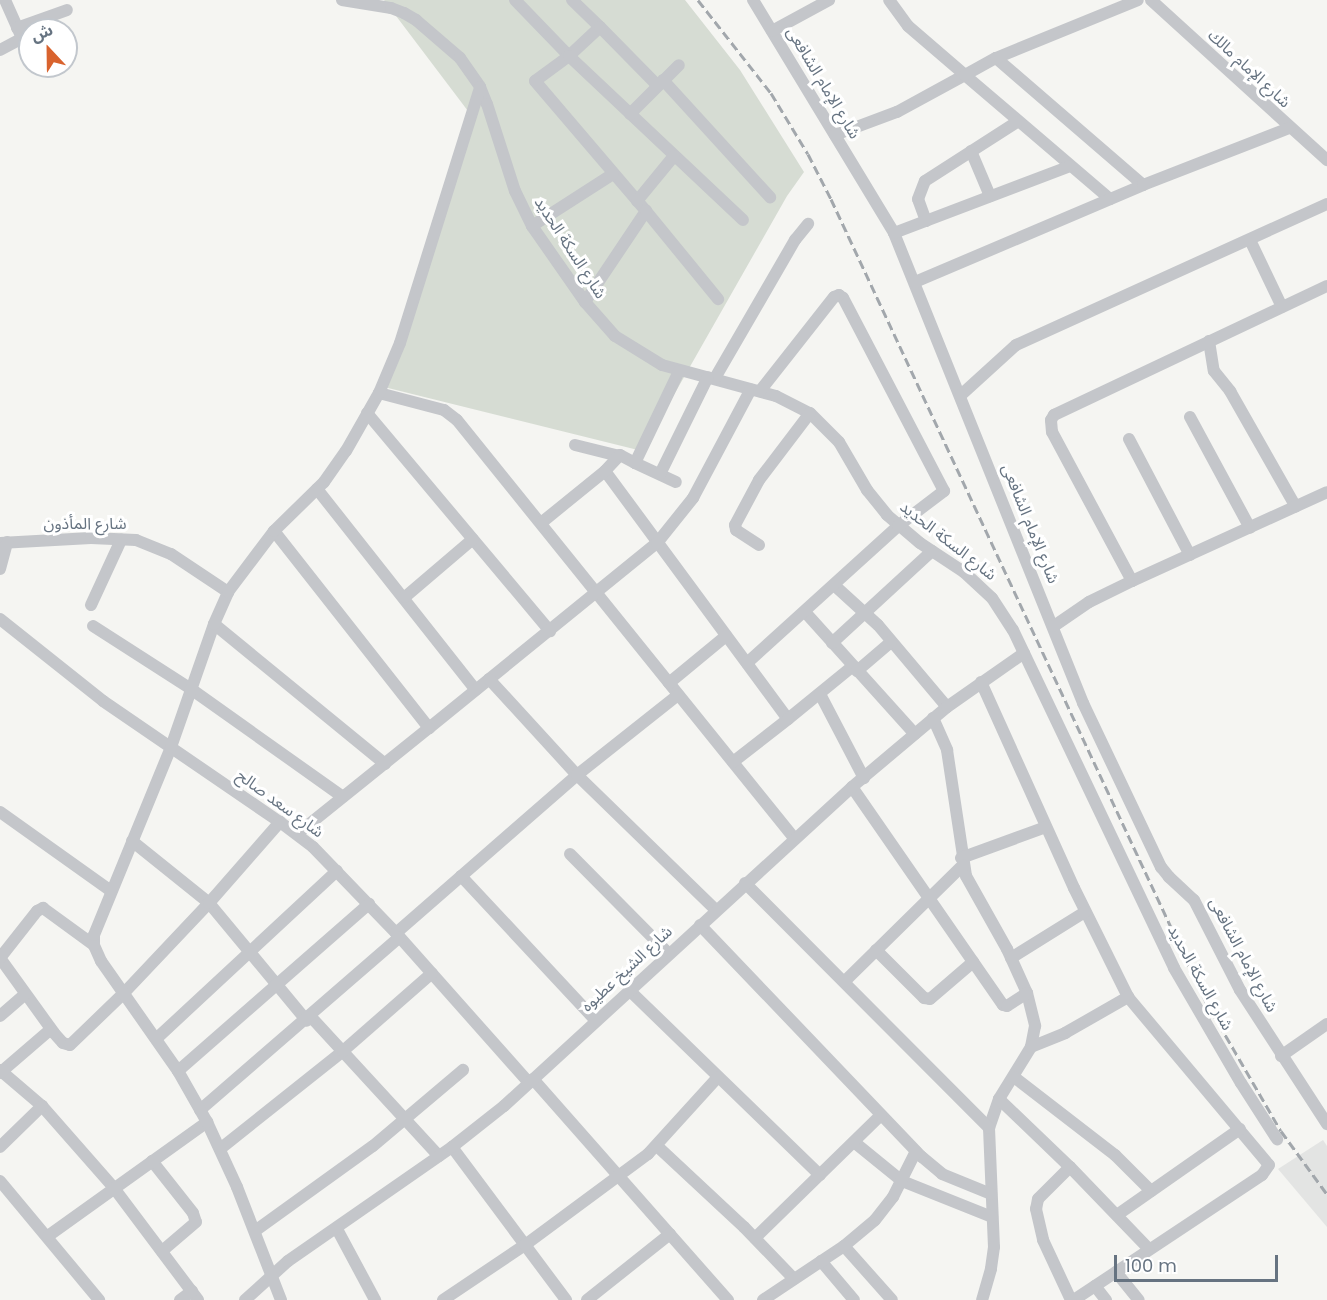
<!DOCTYPE html>
<html>
<head>
<meta charset="utf-8">
<style>
	body { margin:0 }
	#map { position:relative; width:1327px; height:1300px; overflow:hidden; background:#f5f5f2; font-family:Poppins,"Noto Sans Arabic",sans-serif }
	div>[style] { position:absolute }
	[style*='--x'] { left:calc(var(--x)*1px); top:calc(var(--y)*1px); width:calc(var(--w)*1px); rotate:calc(var(--a)*1deg) }
	.built>* { inset:0; background:#e3e4e3 }
	.green>* { inset:0; background:#d6dcd3 }
	.minor>* { height:12px; margin:-6px; padding:0 6px; transform-origin:6px; border-radius:6px; background:#c4c6ca }
	.rail>* { height:3px; margin-top:-1.5px; transform-origin:0; background:repeating-linear-gradient(90deg,#a2a7ac 0 9px,transparent 0 13.5px) }
	span { translate:-50% -50%; white-space:nowrap; text-align:center; line-height:1.15; -webkit-text-stroke:6px #fff; paint-order:stroke }
	.street-label { font-size:16px; color:#667381 }
	.north { position:absolute; left:18px; top:18px; width:60px; height:60px; box-sizing:border-box; background:#fff; border:2px solid #c2c7cd; border-radius:50%; rotate:338deg; font-size:16px; font-weight:700; line-height:24px; text-align:center; color:#667381 }
	.north::after { content:''; display:block; margin:auto; width:21px; height:27px; background:#d9632e; clip-path:polygon(50% 0,100% 100%,50% 72%,0 100%) }
	.scale { position:absolute; left:1114px; top:1255px; width:164px; height:27px; box-sizing:border-box; border:3px solid #667381; border-top:0; padding-left:8px; font-size:18px; line-height:21px; white-space:nowrap; color:#667381; -webkit-text-stroke:4px #fff; paint-order:stroke }
</style>
</head>
<body>
<div id="map">
	<div class="built">
		<div style="clip-path:polygon(1323px 1140px,1327px 1146px,1327px 1227px,1278px 1169px)"></div>
	</div>
	<div class="green">
		<div style="clip-path:polygon(384px 0,685px 0,740px 70px,804px 172px,787px 196px,642px 451px,380px 386px,474px 119px)"></div>
	</div>
	<div class="minor">
		<div style="--x:5;--y:0;--w:61;--a:65.9"></div>
		<div style="--x:342;--y:0;--w:50;--a:9.3"></div>
		<div style="--x:391;--y:8;--w:14;--a:21"></div>
		<div style="--x:404;--y:13;--w:14;--a:30"></div>
		<div style="--x:416;--y:20;--w:58;--a:40.8"></div>
		<div style="--x:460;--y:58;--w:35;--a:55"></div>
		<div style="--x:480;--y:87;--w:18;--a:68"></div>
		<div style="--x:487;--y:104;--w:91;--a:72.2"></div>
		<div style="--x:515;--y:191;--w:39;--a:64"></div>
		<div style="--x:532;--y:226;--w:93;--a:55.1"></div>
		<div style="--x:585;--y:302;--w:45;--a:48.6"></div>
		<div style="--x:615;--y:336;--w:55;--a:31.7"></div>
		<div style="--x:662;--y:365;--w:118;--a:15.2"></div>
		<div style="--x:776;--y:396;--w:38;--a:27"></div>
		<div style="--x:810;--y:413;--w:41;--a:45"></div>
		<div style="--x:839;--y:442;--w:56;--a:59.7"></div>
		<div style="--x:867;--y:490;--w:32;--a:51"></div>
		<div style="--x:887;--y:515;--w:43;--a:40.3"></div>
		<div style="--x:920;--y:543;--w:53;--a:33.4"></div>
		<div style="--x:964;--y:572;--w:38;--a:43"></div>
		<div style="--x:992;--y:598;--w:38;--a:57"></div>
		<div style="--x:1013;--y:630;--w:374;--a:64.5"></div>
		<div style="--x:1174;--y:968;--w:133;--a:59.8"></div>
		<div style="--x:1241;--y:1083;--w:67;--a:57.3"></div>
		<div style="--x:515;--y:0;--w:78;--a:46"></div>
		<div style="--x:569;--y:56;--w:42;--a:143.7"></div>
		<div style="--x:535;--y:81;--w:171;--a:49.5"></div>
		<div style="--x:572;--y:0;--w:39;--a:44"></div>
		<div style="--x:600;--y:27;--w:42;--a:136.9"></div>
		<div style="--x:569;--y:56;--w:239;--a:43.3"></div>
		<div style="--x:753;--y:0;--w:272;--a:58.8"></div>
		<div style="--x:894;--y:233;--w:507;--a:68.09"></div>
		<div style="--x:1083;--y:703;--w:182;--a:64.6"></div>
		<div style="--x:1161;--y:867;--w:13;--a:51"></div>
		<div style="--x:1169;--y:877;--w:34;--a:43"></div>
		<div style="--x:1194;--y:900;--w:101;--a:62.9"></div>
		<div style="--x:1240;--y:990;--w:160;--a:57"></div>
		<div style="--x:1151;--y:0;--w:238;--a:42.3"></div>
		<div style="--x:600;--y:27;--w:81;--a:45.5"></div>
		<div style="--x:17;--y:28;--w:53;--a:-19.8"></div>
		<div style="--x:772;--y:31;--w:65;--a:-28.5"></div>
		<div style="--x:0;--y:50;--w:24;--a:-28"></div>
		<div style="--x:996;--y:58;--w:194;--a:40.8"></div>
		<div style="--x:663;--y:80;--w:159;--a:47.6"></div>
		<div style="--x:630;--y:114;--w:69;--a:-45"></div>
		<div style="--x:835;--y:135;--w:66;--a:-20.4"></div>
		<div style="--x:897;--y:112;--w:77;--a:-28.6"></div>
		<div style="--x:965;--y:75;--w:75;--a:-139.3"></div>
		<div style="--x:908;--y:26;--w:32;--a:-126"></div>
		<div style="--x:971;--y:151;--w:49;--a:67.1"></div>
		<div style="--x:1110;--y:199;--w:191;--a:-139.5"></div>
		<div style="--x:965;--y:75;--w:35;--a:-29"></div>
		<div style="--x:996;--y:58;--w:153;--a:-22.2"></div>
		<div style="--x:637;--y:201;--w:58;--a:-50.6"></div>
		<div style="--x:926;--y:221;--w:23;--a:-110"></div>
		<div style="--x:918;--y:199;--w:19;--a:-69"></div>
		<div style="--x:925;--y:181;--w:109;--a:-32.7"></div>
		<div style="--x:532;--y:226;--w:96;--a:-32.7"></div>
		<div style="--x:894;--y:233;--w:188;--a:-20.8"></div>
		<div style="--x:1250;--y:240;--w:74;--a:64.5"></div>
		<div style="--x:915;--y:282;--w:248;--a:-23"></div>
		<div style="--x:1143;--y:185;--w:157;--a:-21.3"></div>
		<div style="--x:585;--y:302;--w:110;--a:-56.2"></div>
		<div style="--x:646;--y:211;--w:114;--a:50.7"></div>
		<div style="--x:1209;--y:341;--w:30;--a:81"></div>
		<div style="--x:1214;--y:371;--w:26;--a:51"></div>
		<div style="--x:1230;--y:391;--w:133;--a:60.4"></div>
		<div style="--x:715;--y:378;--w:160;--a:-59.9"></div>
		<div style="--x:795;--y:240;--w:21;--a:-51"></div>
		<div style="--x:379;--y:393;--w:67;--a:14.7"></div>
		<div style="--x:444;--y:410;--w:16;--a:38"></div>
		<div style="--x:457;--y:420;--w:537;--a:51.12"></div>
		<div style="--x:961;--y:395;--w:74;--a:-42.3"></div>
		<div style="--x:1016;--y:345;--w:341;--a:-24.4"></div>
		<div style="--x:367;--y:413;--w:285;--a:50"></div>
		<div style="--x:1190;--y:417;--w:126;--a:61.6"></div>
		<div style="--x:1129;--y:439;--w:131;--a:62.3"></div>
		<div style="--x:575;--y:445;--w:45;--a:14"></div>
		<div style="--x:635;--y:463;--w:45;--a:24.9"></div>
		<div style="--x:605;--y:471;--w:308;--a:53.6"></div>
		<div style="--x:788;--y:719;--w:84;--a:-39.2"></div>
		<div style="--x:660;--y:474;--w:108;--a:-63.7"></div>
		<div style="--x:317;--y:489;--w:256;--a:51.7"></div>
		<div style="--x:541;--y:523;--w:82;--a:-39.1"></div>
		<div style="--x:605;--y:471;--w:22;--a:-47"></div>
		<div style="--x:620;--y:455;--w:17;--a:28"></div>
		<div style="--x:635;--y:463;--w:102;--a:-64.4"></div>
		<div style="--x:274;--y:531;--w:251;--a:51.8"></div>
		<div style="--x:429;--y:728;--w:294;--a:-39.1"></div>
		<div style="--x:657;--y:543;--w:58;--a:-51.3"></div>
		<div style="--x:693;--y:498;--w:123;--a:-62"></div>
		<div style="--x:0;--y:543;--w:91;--a:-3.1"></div>
		<div style="--x:91;--y:538;--w:45;--a:2.5"></div>
		<div style="--x:136;--y:540;--w:38;--a:22"></div>
		<div style="--x:171;--y:554;--w:69;--a:33.7"></div>
		<div style="--x:759;--y:545;--w:27;--a:-147"></div>
		<div style="--x:736;--y:530;--w:5;--a:-101"></div>
		<div style="--x:735;--y:525;--w:51;--a:-61.9"></div>
		<div style="--x:759;--y:480;--w:84;--a:-52.7"></div>
		<div style="--x:0;--y:569;--w:28;--a:-75"></div>
		<div style="--x:1132;--y:581;--w:169;--a:-118.2"></div>
		<div style="--x:1052;--y:432;--w:12;--a:-95"></div>
		<div style="--x:1051;--y:420;--w:6;--a:-59"></div>
		<div style="--x:1054;--y:415;--w:302;--a:-25.3"></div>
		<div style="--x:834;--y:585;--w:59;--a:42.3"></div>
		<div style="--x:878;--y:625;--w:107;--a:49.9"></div>
		<div style="--x:405;--y:597;--w:89;--a:-40.5"></div>
		<div style="--x:91;--y:605;--w:72;--a:-65.2"></div>
		<div style="--x:805;--y:612;--w:164;--a:48"></div>
		<div style="--x:0;--y:619;--w:132;--a:38.5"></div>
		<div style="--x:103;--y:701;--w:214;--a:34.4"></div>
		<div style="--x:280;--y:822;--w:41;--a:37.1"></div>
		<div style="--x:313;--y:847;--w:120;--a:46"></div>
		<div style="--x:396;--y:933;--w:200;--a:48.4"></div>
		<div style="--x:214;--y:624;--w:221;--a:39.3"></div>
		<div style="--x:93;--y:626;--w:117;--a:32.7"></div>
		<div style="--x:191;--y:689;--w:186;--a:35.4"></div>
		<div style="--x:1054;--y:626;--w:42;--a:-34.4"></div>
		<div style="--x:1089;--y:602;--w:48;--a:-26"></div>
		<div style="--x:1132;--y:581;--w:214;--a:-24.5"></div>
		<div style="--x:832;--y:643;--w:136;--a:-42.6"></div>
		<div style="--x:747;--y:663;--w:204;--a:-42.2"></div>
		<div style="--x:898;--y:526;--w:58;--a:-37.3"></div>
		<div style="--x:944;--y:491;--w:218;--a:-117.6"></div>
		<div style="--x:843;--y:298;--w:5;--a:-143"></div>
		<div style="--x:839;--y:295;--w:5;--a:158"></div>
		<div style="--x:834;--y:297;--w:120;--a:128.2"></div>
		<div style="--x:857;--y:671;--w:45;--a:-40.5"></div>
		<div style="--x:489;--y:679;--w:130;--a:47.5"></div>
		<div style="--x:577;--y:775;--w:194;--a:44.2"></div>
		<div style="--x:981;--y:682;--w:226;--a:65.7"></div>
		<div style="--x:1074;--y:888;--w:122;--a:63.6"></div>
		<div style="--x:1128;--y:997;--w:219;--a:50"></div>
		<div style="--x:1269;--y:1165;--w:12;--a:125"></div>
		<div style="--x:1262;--y:1175;--w:226;--a:146.4"></div>
		<div style="--x:669;--y:683;--w:74;--a:-39.5"></div>
		<div style="--x:820;--y:694;--w:95;--a:62.4"></div>
		<div style="--x:933;--y:718;--w:35;--a:66"></div>
		<div style="--x:947;--y:750;--w:127;--a:81.4"></div>
		<div style="--x:966;--y:876;--w:84;--a:60.7"></div>
		<div style="--x:1007;--y:949;--w:48;--a:65.6"></div>
		<div style="--x:1027;--y:993;--w:34;--a:76"></div>
		<div style="--x:1035;--y:1026;--w:21;--a:101"></div>
		<div style="--x:1031;--y:1047;--w:61;--a:121.6"></div>
		<div style="--x:999;--y:1099;--w:31;--a:109"></div>
		<div style="--x:989;--y:1128;--w:119;--a:87.6"></div>
		<div style="--x:994;--y:1247;--w:22;--a:98"></div>
		<div style="--x:991;--y:1269;--w:32;--a:106"></div>
		<div style="--x:733;--y:762;--w:70;--a:-38"></div>
		<div style="--x:852;--y:787;--w:265;--a:55.3"></div>
		<div style="--x:1003;--y:1005;--w:4;--a:14"></div>
		<div style="--x:1007;--y:1006;--w:24;--a:-33"></div>
		<div style="--x:0;--y:812;--w:136;--a:35.4"></div>
		<div style="--x:297;--y:834;--w:169;--a:-38.8"></div>
		<div style="--x:132;--y:841;--w:99;--a:38.8"></div>
		<div style="--x:209;--y:903;--w:153;--a:50.3"></div>
		<div style="--x:570;--y:854;--w:139;--a:45.3"></div>
		<div style="--x:961;--y:858;--w:90;--a:-20"></div>
		<div style="--x:461;--y:876;--w:198;--a:47"></div>
		<div style="--x:745;--y:883;--w:346;--a:45.1"></div>
		<div style="--x:700;--y:925;--w:321;--a:46.3"></div>
		<div style="--x:922;--y:1157;--w:26;--a:40"></div>
		<div style="--x:942;--y:1174;--w:53;--a:22.2"></div>
		<div style="--x:396;--y:933;--w:240;--a:-41.1"></div>
		<div style="--x:577;--y:775;--w:129;--a:-38.4"></div>
		<div style="--x:876;--y:950;--w:68;--a:45"></div>
		<div style="--x:924;--y:998;--w:6;--a:9"></div>
		<div style="--x:930;--y:999;--w:57;--a:-40.7"></div>
		<div style="--x:0;--y:958;--w:92;--a:54.2"></div>
		<div style="--x:54;--y:1033;--w:13;--a:48"></div>
		<div style="--x:63;--y:1043;--w:7;--a:16"></div>
		<div style="--x:70;--y:1045;--w:74;--a:-43.9"></div>
		<div style="--x:123;--y:994;--w:125;--a:-46.6"></div>
		<div style="--x:209;--y:903;--w:108;--a:-48.8"></div>
		<div style="--x:0;--y:958;--w:60;--a:-51.8"></div>
		<div style="--x:37;--y:911;--w:7;--a:-27"></div>
		<div style="--x:43;--y:908;--w:63;--a:36"></div>
		<div style="--x:1011;--y:958;--w:87;--a:-31.9"></div>
		<div style="--x:845;--y:981;--w:165;--a:-44.5"></div>
		<div style="--x:629;--y:990;--w:266;--a:44.1"></div>
		<div style="--x:0;--y:1016;--w:33;--a:-41"></div>
		<div style="--x:311;--y:1017;--w:189;--a:47.4"></div>
		<div style="--x:156;--y:1039;--w:247;--a:-42.9"></div>
		<div style="--x:1031;--y:1047;--w:37;--a:-22"></div>
		<div style="--x:1065;--y:1033;--w:73;--a:-29.7"></div>
		<div style="--x:1281;--y:1056;--w:56;--a:-34.8"></div>
		<div style="--x:0;--y:1070;--w:55;--a:40.6"></div>
		<div style="--x:42;--y:1106;--w:109;--a:48.7"></div>
		<div style="--x:114;--y:1188;--w:140;--a:53.1"></div>
		<div style="--x:178;--y:1071;--w:254;--a:-41.2"></div>
		<div style="--x:0;--y:1073;--w:67;--a:-40.8"></div>
		<div style="--x:1014;--y:1077;--w:128;--a:37.7"></div>
		<div style="--x:1115;--y:1155;--w:51;--a:45"></div>
		<div style="--x:533;--y:1079;--w:295;--a:48.6"></div>
		<div style="--x:999;--y:1099;--w:98;--a:43.8"></div>
		<div style="--x:1070;--y:1167;--w:114;--a:46.1"></div>
		<div style="--x:200;--y:1110;--w:264;--a:-40.9"></div>
		<div style="--x:854;--y:1142;--w:62;--a:39.1"></div>
		<div style="--x:902;--y:1181;--w:97;--a:21.8"></div>
		<div style="--x:657;--y:1146;--w:119;--a:43"></div>
		<div style="--x:744;--y:1227;--w:72;--a:46.1"></div>
		<div style="--x:0;--y:1147;--w:59;--a:-44.3"></div>
		<div style="--x:452;--y:1147;--w:191;--a:53.3"></div>
		<div style="--x:220;--y:1149;--w:157;--a:-38.5"></div>
		<div style="--x:343;--y:1051;--w:118;--a:-41.2"></div>
		<div style="--x:152;--y:1161;--w:66;--a:51.7"></div>
		<div style="--x:193;--y:1213;--w:9;--a:72"></div>
		<div style="--x:196;--y:1222;--w:45;--a:139.5"></div>
		<div style="--x:1070;--y:1167;--w:45;--a:135"></div>
		<div style="--x:1038;--y:1199;--w:10;--a:101"></div>
		<div style="--x:1036;--y:1209;--w:32;--a:77"></div>
		<div style="--x:1043;--y:1240;--w:66;--a:65"></div>
		<div style="--x:0;--y:1181;--w:155;--a:50.2"></div>
		<div style="--x:1117;--y:1215;--w:150;--a:-35"></div>
		<div style="--x:337;--y:1229;--w:81;--a:61.8"></div>
		<div style="--x:255;--y:1231;--w:145;--a:-35.8"></div>
		<div style="--x:373;--y:1146;--w:118;--a:-40.2"></div>
		<div style="--x:48;--y:1236;--w:196;--a:-35.6"></div>
		<div style="--x:755;--y:1238;--w:176;--a:-44.3"></div>
		<div style="--x:844;--y:1246;--w:72;--a:48.4"></div>
		<div style="--x:821;--y:1261;--w:51;--a:49.8"></div>
		<div style="--x:1116;--y:1272;--w:36;--a:51"></div>
		<div style="--x:1095;--y:1286;--w:18;--a:52"></div>
		<div style="--x:180;--y:1300;--w:15;--a:-37"></div>
		<div style="--x:245;--y:1300;--w:58;--a:-42.2"></div>
		<div style="--x:288;--y:1261;--w:200;--a:-34.8"></div>
		<div style="--x:452;--y:1147;--w:66;--a:-38.3"></div>
		<div style="--x:504;--y:1106;--w:472;--a:-42.5"></div>
		<div style="--x:852;--y:787;--w:124;--a:-40.1"></div>
		<div style="--x:947;--y:707;--w:94;--a:-35"></div>
		<div style="--x:281;--y:1300;--w:121;--a:-111.3"></div>
		<div style="--x:237;--y:1187;--w:72;--a:-114.8"></div>
		<div style="--x:207;--y:1122;--w:59;--a:-119.6"></div>
		<div style="--x:178;--y:1071;--w:134;--a:-125"></div>
		<div style="--x:101;--y:961;--w:17;--a:-114"></div>
		<div style="--x:94;--y:945;--w:10;--a:-90"></div>
		<div style="--x:94;--y:935;--w:203;--a:-67.7"></div>
		<div style="--x:171;--y:747;--w:130;--a:-70.7"></div>
		<div style="--x:214;--y:624;--w:35;--a:-66"></div>
		<div style="--x:228;--y:592;--w:76;--a:-53"></div>
		<div style="--x:274;--y:531;--w:70;--a:-44.4"></div>
		<div style="--x:324;--y:482;--w:38;--a:-55"></div>
		<div style="--x:346;--y:451;--w:67;--a:-60.4"></div>
		<div style="--x:379;--y:393;--w:54;--a:-67.2"></div>
		<div style="--x:400;--y:343;--w:268;--a:-72.6"></div>
		<div style="--x:443;--y:1300;--w:99;--a:-33.9"></div>
		<div style="--x:525;--y:1245;--w:153;--a:-36.5"></div>
		<div style="--x:648;--y:1154;--w:104;--a:-47.7"></div>
		<div style="--x:587;--y:1300;--w:106;--a:-38.5"></div>
		<div style="--x:763;--y:1300;--w:97;--a:-33.7"></div>
		<div style="--x:844;--y:1246;--w:40;--a:-40"></div>
		<div style="--x:875;--y:1220;--w:29;--a:-52"></div>
		<div style="--x:893;--y:1197;--w:51;--a:-63.4"></div>
	</div>
	<div class="rail">
		<div style="--x:698;--y:0;--w:118;--a:51.9"></div>
		<div style="--x:771;--y:93;--w:71;--a:58.8"></div>
		<div style="--x:808;--y:154;--w:51;--a:62.9"></div>
		<div style="--x:831;--y:199;--w:884;--a:64.97"></div>
		<div style="--x:1205;--y:1000;--w:151;--a:59.9"></div>
		<div style="--x:1281;--y:1131;--w:78;--a:53.9"></div>
	</div>
	<div class="street-label">
		<span style="left:1249px;top:69px;rotate:43deg">شارع الإمام مالك</span>
		<span style="left:823px;top:83px;rotate:59deg">شارع الإمام الشافعى</span>
		<span style="left:570px;top:248px;rotate:57deg">شارع السكة الحديد</span>
		<span style="left:85px;top:524px">شارع المأذون</span>
		<span style="left:1030px;top:524px;rotate:68deg">شارع الإمام الشافعى</span>
		<span style="left:948px;top:541px;rotate:38deg">شارع السكة الحديد</span>
		<span style="left:280px;top:804px;rotate:36deg">شارع سعد صالح</span>
		<span style="left:1243px;top:955px;rotate:62deg">شارع الإمام الشافعى</span>
		<span style="left:627px;top:969px;rotate:-43deg">شارع الشيخ عطيوه</span>
		<span style="left:1200px;top:978px;rotate:61deg">شارع السكة الحديد</span>
	</div>
	<div class="north">ش</div>
	<div class="scale">100 m</div>
</div>
</body>
</html>
